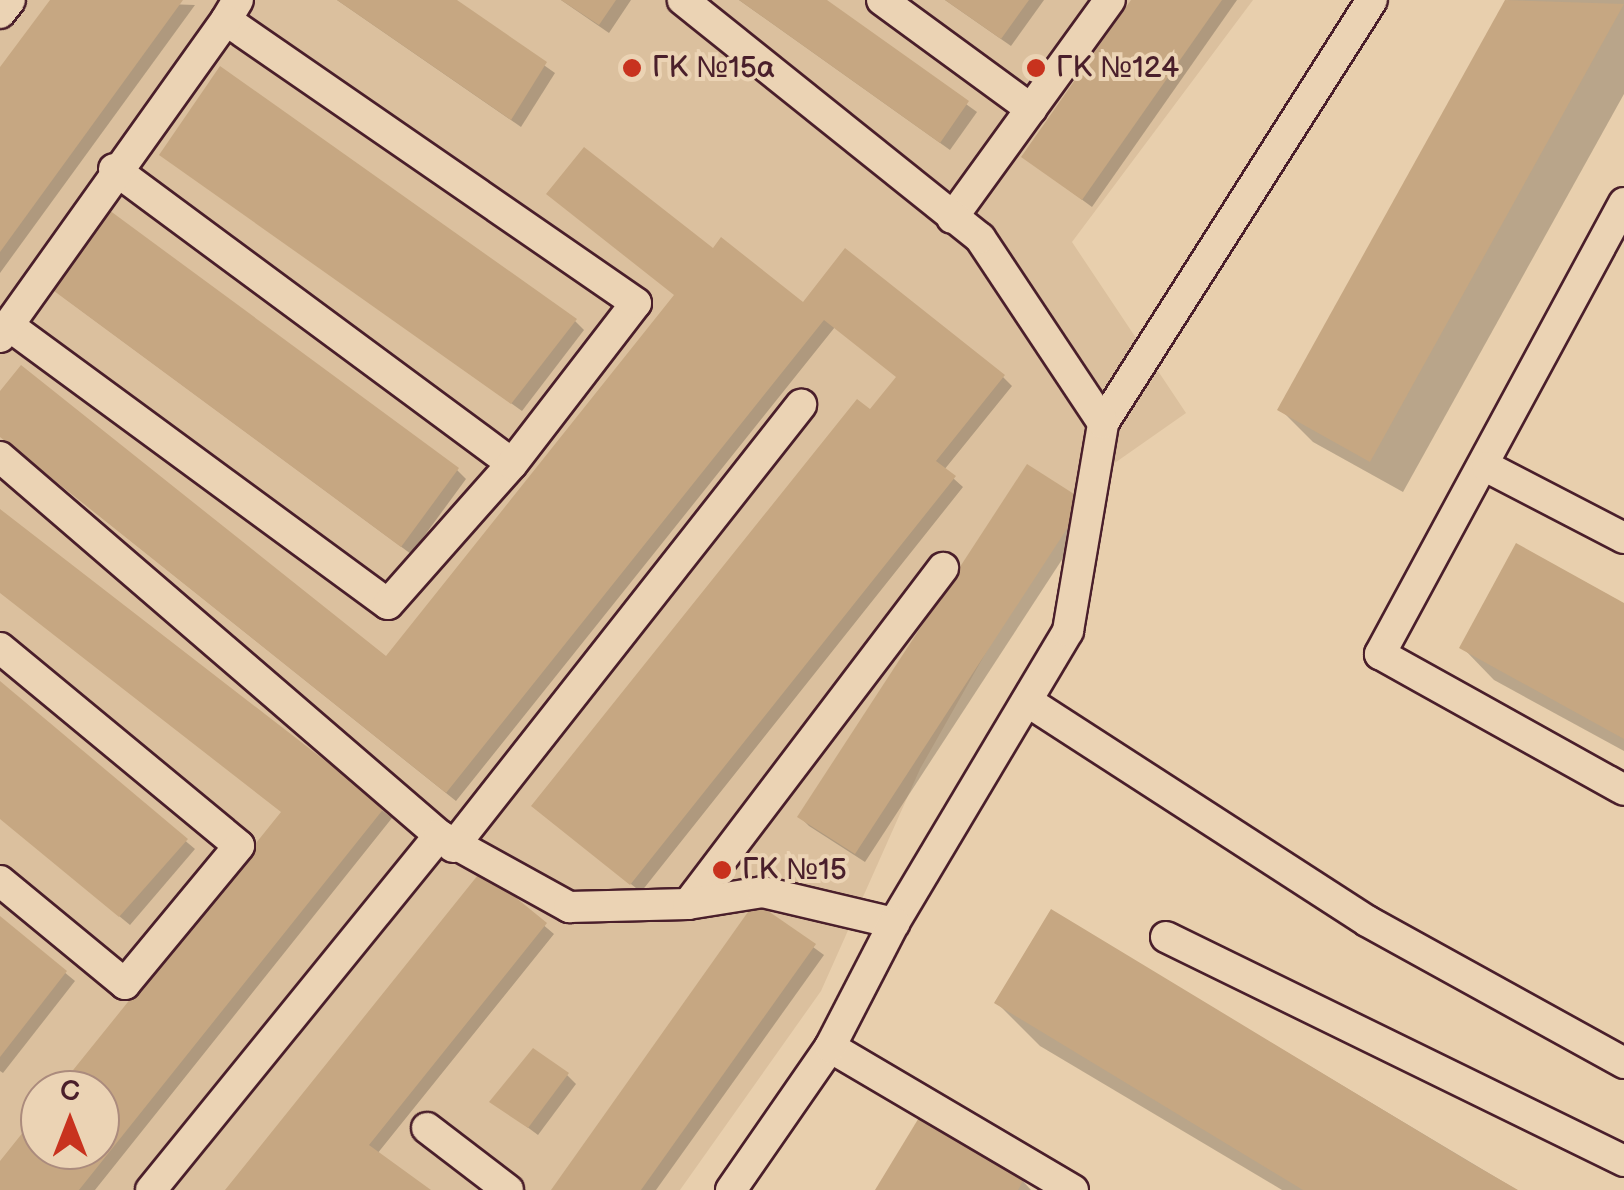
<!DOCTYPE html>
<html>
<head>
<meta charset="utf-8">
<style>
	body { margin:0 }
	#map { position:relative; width:1624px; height:1190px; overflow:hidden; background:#e8cfad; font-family:"Balsamiq Sans",sans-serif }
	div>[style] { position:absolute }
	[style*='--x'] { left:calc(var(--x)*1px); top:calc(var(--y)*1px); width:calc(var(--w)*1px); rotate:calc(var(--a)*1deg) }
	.built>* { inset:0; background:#dbc09e }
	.shadow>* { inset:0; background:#0003 }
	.building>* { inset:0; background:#c6a782 }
	.roads { filter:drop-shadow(2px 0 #4a1f2b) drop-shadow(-2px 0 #4a1f2b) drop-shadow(0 2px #4a1f2b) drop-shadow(0 -2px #4a1f2b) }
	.lane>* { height:30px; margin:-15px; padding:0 15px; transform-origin:15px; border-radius:15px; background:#ebd3b4 }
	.dots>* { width:28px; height:28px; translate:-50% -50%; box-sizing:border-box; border:5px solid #ebd3b4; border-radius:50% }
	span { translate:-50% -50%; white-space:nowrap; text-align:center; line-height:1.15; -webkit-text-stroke:8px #ebd3b4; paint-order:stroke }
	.poi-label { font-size:30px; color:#4a1f2b }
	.left { translate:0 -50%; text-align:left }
	.north { position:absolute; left:20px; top:1070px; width:100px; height:100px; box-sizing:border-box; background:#ebd3b4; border:2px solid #ab8b7d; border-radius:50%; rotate:0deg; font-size:28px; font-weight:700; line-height:40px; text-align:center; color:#4a1f2b }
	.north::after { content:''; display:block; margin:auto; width:35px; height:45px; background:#c8321e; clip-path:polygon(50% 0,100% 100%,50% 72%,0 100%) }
</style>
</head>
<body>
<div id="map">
	<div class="built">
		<div style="clip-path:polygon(evenodd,0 0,1253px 0,1072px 242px,1186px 413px,1079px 488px,920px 769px,821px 991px,680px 1190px,0 1190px,0 0,40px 1090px,100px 1090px,100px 1150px,40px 1150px,40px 1090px)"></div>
	</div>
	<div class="shadow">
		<div style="clip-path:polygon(53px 0,195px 5px,0 273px,0 71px)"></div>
		<div style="clip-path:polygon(337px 0,452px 0,555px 73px,521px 127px)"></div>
		<div style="clip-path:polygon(561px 0,631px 0,609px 33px)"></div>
		<div style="clip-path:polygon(739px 0,822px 0,977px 112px,950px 150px)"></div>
		<div style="clip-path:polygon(945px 0,1044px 0,1011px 46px)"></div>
		<div style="clip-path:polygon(1134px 0,1237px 0,1092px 207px,1024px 157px)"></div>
		<div style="clip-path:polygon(1508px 0,1624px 0,1624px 94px,1403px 492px,1313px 442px,1281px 410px)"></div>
		<div style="clip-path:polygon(162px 155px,575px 321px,584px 330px,522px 411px)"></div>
		<div style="clip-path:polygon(713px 252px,803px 306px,1003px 377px,1012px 386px,944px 470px,963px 487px,641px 892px,544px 815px,899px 378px,835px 327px,456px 801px,0 436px,0 395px,387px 659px)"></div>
		<div style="clip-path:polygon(63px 297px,457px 470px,466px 479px,411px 554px)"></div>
		<div style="clip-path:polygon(1084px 503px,1093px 512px,865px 862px,809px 826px,800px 817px)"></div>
		<div style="clip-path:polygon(0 512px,392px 818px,95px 1190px,0 1190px,0 1165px,40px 1115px,40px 1150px,100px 1150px,100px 1090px,60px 1090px,284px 813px,0 592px)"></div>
		<div style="clip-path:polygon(1624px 606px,1624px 751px,1494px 680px,1462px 647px)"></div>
		<div style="clip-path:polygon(0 684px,195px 849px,130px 925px,0 818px)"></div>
		<div style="clip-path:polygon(483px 874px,554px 934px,377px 1154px,426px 1190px,228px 1190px)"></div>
		<div style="clip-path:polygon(755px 905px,824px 955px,656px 1190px,554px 1190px)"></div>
		<div style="clip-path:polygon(1052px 912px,1517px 1190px,1282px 1190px,1040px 1046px,997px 1003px)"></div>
		<div style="clip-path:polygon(0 919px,75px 981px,3px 1073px,0 1071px)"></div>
		<div style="clip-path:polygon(567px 1075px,576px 1084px,538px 1135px,492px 1101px)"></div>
		<div style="clip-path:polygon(1023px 1181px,1031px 1190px,878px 1190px)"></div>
	</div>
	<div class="building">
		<div style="clip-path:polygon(50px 0,183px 0,0 252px,0 67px)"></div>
		<div style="clip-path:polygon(337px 0,457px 0,547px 62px,511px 120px)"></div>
		<div style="clip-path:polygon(561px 0,616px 0,599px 25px)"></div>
		<div style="clip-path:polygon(739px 0,827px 0,969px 101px,940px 143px)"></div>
		<div style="clip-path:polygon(945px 0,1029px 0,1001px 39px)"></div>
		<div style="clip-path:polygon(1131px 0,1222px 0,1082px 200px,1021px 157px)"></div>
		<div style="clip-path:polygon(1505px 0,1624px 4px,1370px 462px,1277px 410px)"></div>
		<div style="clip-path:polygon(220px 66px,577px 319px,511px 404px,159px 155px)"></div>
		<div style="clip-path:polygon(584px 147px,713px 248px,721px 237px,803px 302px,845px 248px,1005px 375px,936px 461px,956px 476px,630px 885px,531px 806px,857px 399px,870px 409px,896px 377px,824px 320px,446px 793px,0 437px,0 391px,21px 365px,386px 656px,674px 295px,546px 194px)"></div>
		<div style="clip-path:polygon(109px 210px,459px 468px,401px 547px,50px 288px)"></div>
		<div style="clip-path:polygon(1027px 464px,1085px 501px,855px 854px,797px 817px)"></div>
		<div style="clip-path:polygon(0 509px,385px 807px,79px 1190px,0 1190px,0 1161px,40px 1111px,40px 1150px,100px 1150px,100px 1090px,57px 1090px,281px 812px,0 593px)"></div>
		<div style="clip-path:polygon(1516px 543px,1624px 603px,1624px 739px,1459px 648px)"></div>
		<div style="clip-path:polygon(0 681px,188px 839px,119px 917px,0 819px)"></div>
		<div style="clip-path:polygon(482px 870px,547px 923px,369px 1145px,431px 1190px,225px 1190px)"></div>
		<div style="clip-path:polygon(755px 902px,816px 944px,641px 1190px,551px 1190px)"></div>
		<div style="clip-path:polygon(1051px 909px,1471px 1163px,1518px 1190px,1303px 1190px,994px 1003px)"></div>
		<div style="clip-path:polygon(0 916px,67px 971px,0 1057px)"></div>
		<div style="clip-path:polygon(533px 1048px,569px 1073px,528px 1128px,489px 1102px)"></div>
		<div style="clip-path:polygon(920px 1116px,1024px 1179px,1018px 1190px,875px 1190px)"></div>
	</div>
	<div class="roads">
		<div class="lane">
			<div style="--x:882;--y:0;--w:185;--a:36.2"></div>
			<div style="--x:0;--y:13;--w:16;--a:-52"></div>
			<div style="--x:114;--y:169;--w:495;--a:36.5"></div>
			<div style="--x:1624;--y:203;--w:513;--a:118.41"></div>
			<div style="--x:1380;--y:654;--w:279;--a:29.1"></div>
			<div style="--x:952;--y:218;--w:269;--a:-54.1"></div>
			<div style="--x:8;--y:325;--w:471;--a:36.3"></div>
			<div style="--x:388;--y:604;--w:187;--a:-48.5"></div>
			<div style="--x:512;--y:464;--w:203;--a:-52.4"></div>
			<div style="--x:636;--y:303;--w:498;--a:-145.4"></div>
			<div style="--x:226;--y:20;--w:23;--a:-59"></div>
			<div style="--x:0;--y:337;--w:389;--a:-54.5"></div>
			<div style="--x:1103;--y:423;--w:501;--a:-57.55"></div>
			<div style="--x:0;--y:457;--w:579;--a:40.73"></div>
			<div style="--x:1487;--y:467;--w:154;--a:27.4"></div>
			<div style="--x:0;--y:648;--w:310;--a:39.6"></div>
			<div style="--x:239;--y:846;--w:179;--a:129.6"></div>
			<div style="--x:125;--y:984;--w:162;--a:-140.5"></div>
			<div style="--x:1027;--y:701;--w:405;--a:32.9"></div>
			<div style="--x:1367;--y:921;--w:294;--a:28.9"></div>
			<div style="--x:453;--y:847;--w:563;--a:-51.79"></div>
			<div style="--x:688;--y:904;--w:422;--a:-52.8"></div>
			<div style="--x:1166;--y:937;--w:510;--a:26.06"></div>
			<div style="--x:830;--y:1047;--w:282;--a:30.5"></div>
			<div style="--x:427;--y:1128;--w:102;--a:37.4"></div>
			<div style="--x:151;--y:1190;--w:457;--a:-50.9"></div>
			<div style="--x:439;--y:835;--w:149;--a:29"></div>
			<div style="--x:569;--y:907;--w:119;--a:-1.4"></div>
			<div style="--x:688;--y:904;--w:76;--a:-9.1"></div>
			<div style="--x:763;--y:892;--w:135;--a:13.3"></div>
			<div style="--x:894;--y:923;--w:340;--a:-59.2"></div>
			<div style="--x:1068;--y:631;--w:211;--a:-80.4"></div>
			<div style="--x:1103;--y:423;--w:222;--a:-123.6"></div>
			<div style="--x:980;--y:238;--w:381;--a:-141.3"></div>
			<div style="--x:731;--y:1190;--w:174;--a:-55.3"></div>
			<div style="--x:830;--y:1047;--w:140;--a:-62.7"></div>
		</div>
	</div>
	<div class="dots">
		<div style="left:632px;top:68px;background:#c8321e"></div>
		<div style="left:1036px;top:68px;background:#c8321e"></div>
		<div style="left:722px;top:870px;background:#c8321e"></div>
	</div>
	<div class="poi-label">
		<span class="left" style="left:652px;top:68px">ГК №15а</span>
		<span class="left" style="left:1056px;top:68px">ГК №124</span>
		<span class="left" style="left:742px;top:870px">ГК №15</span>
	</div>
	<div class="north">С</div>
</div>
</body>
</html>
